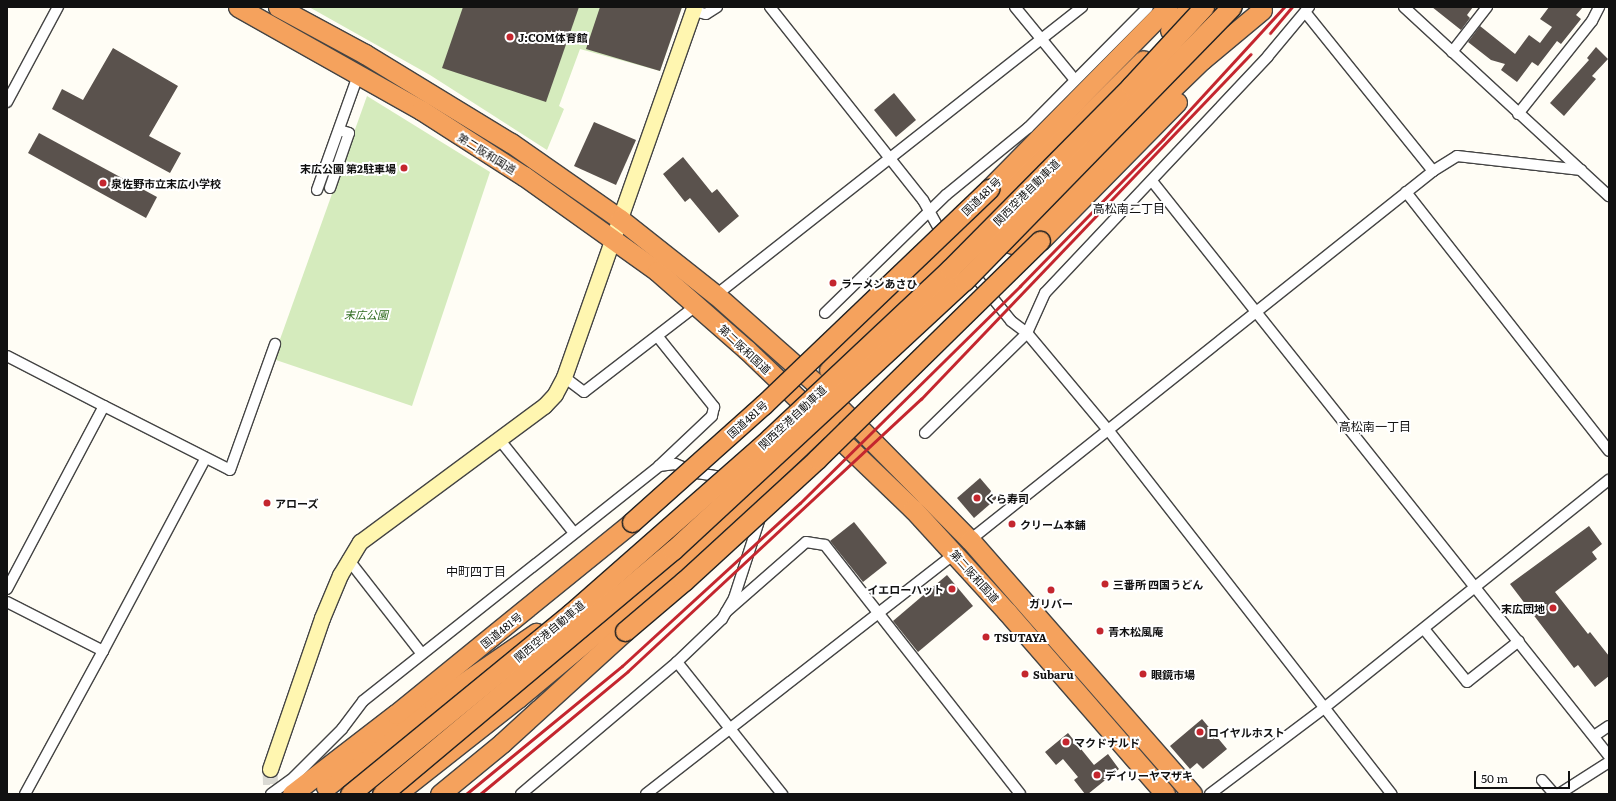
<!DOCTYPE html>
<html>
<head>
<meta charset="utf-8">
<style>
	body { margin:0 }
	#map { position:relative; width:1616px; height:801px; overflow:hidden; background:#fffdf5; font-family:Literata,"Noto Sans JP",serif }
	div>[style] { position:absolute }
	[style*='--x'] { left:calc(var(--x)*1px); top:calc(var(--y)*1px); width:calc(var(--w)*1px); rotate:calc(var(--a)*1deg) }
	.green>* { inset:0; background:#d5ebbd }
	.building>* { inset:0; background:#5a524d }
	.secondary-tunnel>* { height:15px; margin-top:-7.5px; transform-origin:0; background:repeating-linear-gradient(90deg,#dbdad3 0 15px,transparent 0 23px) }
	.roads { filter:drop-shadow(1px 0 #444) drop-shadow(-1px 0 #444) drop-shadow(0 1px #444) drop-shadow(0 -1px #444) }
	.street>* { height:10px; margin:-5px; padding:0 5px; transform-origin:5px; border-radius:5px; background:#fff }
	.secondary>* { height:15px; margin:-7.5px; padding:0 7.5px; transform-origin:7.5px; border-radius:7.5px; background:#fff6b0 }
	.highway>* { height:19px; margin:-9.5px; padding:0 9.5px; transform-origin:9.5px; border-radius:9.5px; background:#f5a25d }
	.rail>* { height:3px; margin:-1.5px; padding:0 1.5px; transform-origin:1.5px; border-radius:1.5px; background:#c4262e }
	.bridges { filter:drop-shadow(1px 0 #222) drop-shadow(-1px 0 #222) drop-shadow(0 1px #222) drop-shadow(0 -1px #222) }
	.highway-bridge>* { height:19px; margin:-9.5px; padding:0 9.5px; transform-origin:9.5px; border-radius:9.5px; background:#f5a25d }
	.dots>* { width:11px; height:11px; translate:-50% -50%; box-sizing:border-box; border:2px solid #fff; border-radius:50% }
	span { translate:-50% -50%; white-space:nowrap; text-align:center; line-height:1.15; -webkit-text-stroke:4px #fff; paint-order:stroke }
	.poi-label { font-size:11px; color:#111; font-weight:700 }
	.left { translate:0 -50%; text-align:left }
	.right { translate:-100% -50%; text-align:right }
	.street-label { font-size:11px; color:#111 }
	.park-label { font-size:11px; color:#2f6b1f; font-style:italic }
	.neighbourhood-label { font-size:12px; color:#111 }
	.frame { position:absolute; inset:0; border:8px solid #111; pointer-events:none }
	.scale { position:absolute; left:1474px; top:771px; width:96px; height:18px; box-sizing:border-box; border:2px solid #111; border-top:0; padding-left:5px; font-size:12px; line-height:14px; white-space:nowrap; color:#111; -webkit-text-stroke:3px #fff; paint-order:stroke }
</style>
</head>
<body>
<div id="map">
	<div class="green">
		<div style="clip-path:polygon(309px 7px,682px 7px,660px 71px,580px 49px,559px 106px,564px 109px,547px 150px,430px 75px)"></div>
		<div style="clip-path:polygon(367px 96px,490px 172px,412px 406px,273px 359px)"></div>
	</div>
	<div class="building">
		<div style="clip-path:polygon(463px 7px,579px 7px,546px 102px,442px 68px)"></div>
		<div style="clip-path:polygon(600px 7px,682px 7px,660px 71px,586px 49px)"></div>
		<div style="clip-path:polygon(1432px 7px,1473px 7px,1467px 15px,1470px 18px,1461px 30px)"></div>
		<div style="clip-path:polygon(1549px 7px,1583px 7px,1576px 15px,1581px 19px,1561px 44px,1557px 41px,1538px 66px,1532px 62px,1517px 82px,1501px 70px,1505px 64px,1491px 60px,1468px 42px,1480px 26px,1515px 54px,1529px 35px,1540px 43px,1552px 27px,1540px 19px)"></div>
		<div style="clip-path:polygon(1596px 47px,1608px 59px,1592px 76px,1596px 79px,1564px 116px,1550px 103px,1589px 60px,1587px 58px)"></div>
		<div style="clip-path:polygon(113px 48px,178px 86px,149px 136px,181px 153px,170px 173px,52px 109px,62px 89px,83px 100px)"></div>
		<div style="clip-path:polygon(894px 93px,916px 120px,896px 137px,874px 110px)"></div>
		<div style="clip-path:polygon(594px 122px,636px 140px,616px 185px,574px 166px)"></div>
		<div style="clip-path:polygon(39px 133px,157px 197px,146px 218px,28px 153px)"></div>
		<div style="clip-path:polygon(683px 157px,712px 193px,717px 189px,739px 216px,719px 233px,690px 198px,685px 202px,663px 174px)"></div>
		<div style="clip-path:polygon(980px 478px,997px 498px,974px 518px,957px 498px)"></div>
		<div style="clip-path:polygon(854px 522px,887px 563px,863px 582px,830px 541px)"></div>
		<div style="clip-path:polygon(1589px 526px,1602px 544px,1592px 552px,1597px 559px,1555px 592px,1588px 634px,1590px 632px,1609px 656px,1609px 676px,1595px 687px,1578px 665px,1574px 668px,1510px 584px)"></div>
		<div style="clip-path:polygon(947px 575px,973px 606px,918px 652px,893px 621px)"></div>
		<div style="clip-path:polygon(1202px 719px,1227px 749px,1203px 769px,1197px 763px,1190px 769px,1170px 746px)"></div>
		<div style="clip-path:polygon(1068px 733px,1094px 765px,1108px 754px,1119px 769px,1088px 794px,1085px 794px,1074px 780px,1078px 777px,1063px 759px,1056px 765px,1045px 752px)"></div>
	</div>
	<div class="secondary-tunnel">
		<div style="--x:270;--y:769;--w:25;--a:88"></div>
	</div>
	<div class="roads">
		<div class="street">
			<div style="--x:770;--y:7;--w:246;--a:51.6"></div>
			<div style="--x:923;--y:200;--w:41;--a:60.9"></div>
			<div style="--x:1015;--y:7;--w:94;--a:50.6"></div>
			<div style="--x:1404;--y:7;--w:279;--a:42.7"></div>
			<div style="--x:693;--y:11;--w:13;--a:13"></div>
			<div style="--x:706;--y:14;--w:13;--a:-32"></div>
			<div style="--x:1452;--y:52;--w:57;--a:-52.1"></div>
			<div style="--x:7;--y:102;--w:108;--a:-61.8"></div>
			<div style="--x:1518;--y:114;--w:119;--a:-51.5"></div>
			<div style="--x:1592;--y:21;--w:16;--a:-63"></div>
			<div style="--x:1433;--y:171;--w:28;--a:-32"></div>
			<div style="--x:1457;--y:156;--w:125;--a:6.4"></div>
			<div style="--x:1152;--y:181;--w:734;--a:51.52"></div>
			<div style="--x:330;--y:188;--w:58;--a:-70.9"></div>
			<div style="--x:349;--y:133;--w:10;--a:-163"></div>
			<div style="--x:317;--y:190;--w:124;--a:-70.3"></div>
			<div style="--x:1406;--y:192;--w:329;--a:51.9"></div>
			<div style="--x:971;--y:271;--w:64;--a:51.3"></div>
			<div style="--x:1011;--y:321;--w:20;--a:37"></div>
			<div style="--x:1027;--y:333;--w:128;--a:50.1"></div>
			<div style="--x:1109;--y:431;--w:460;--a:52.1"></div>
			<div style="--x:716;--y:295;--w:466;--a:-38.2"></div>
			<div style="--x:825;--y:313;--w:169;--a:-44.3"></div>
			<div style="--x:946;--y:195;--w:106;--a:-39.3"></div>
			<div style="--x:1028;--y:128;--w:170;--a:-45.2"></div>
			<div style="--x:658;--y:337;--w:90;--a:51.3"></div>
			<div style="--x:714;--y:407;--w:9;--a:103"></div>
			<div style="--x:712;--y:416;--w:73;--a:136.7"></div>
			<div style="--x:7;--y:356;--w:109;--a:27.3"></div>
			<div style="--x:564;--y:377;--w:25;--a:37"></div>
			<div style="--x:584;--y:392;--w:143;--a:-37.6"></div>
			<div style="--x:925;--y:433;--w:143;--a:-44.4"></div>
			<div style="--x:1027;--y:333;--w:44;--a:-65.8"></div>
			<div style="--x:1045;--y:293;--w:325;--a:-46.7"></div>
			<div style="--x:1268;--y:56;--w:64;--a:-50.1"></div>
			<div style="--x:499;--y:439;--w:120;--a:51.4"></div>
			<div style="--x:970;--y:540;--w:592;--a:-38.55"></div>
			<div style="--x:1433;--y:171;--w:204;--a:-128.8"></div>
			<div style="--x:348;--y:559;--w:120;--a:52.1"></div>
			<div style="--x:7;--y:589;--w:207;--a:-62.1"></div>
			<div style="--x:104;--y:406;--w:141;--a:26.9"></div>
			<div style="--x:230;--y:470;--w:134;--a:-70.3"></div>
			<div style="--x:7;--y:602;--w:108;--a:27"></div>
			<div style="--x:103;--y:651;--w:163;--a:118.6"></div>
			<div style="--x:726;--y:612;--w:106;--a:-41.2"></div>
			<div style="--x:806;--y:542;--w:19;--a:9"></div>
			<div style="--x:825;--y:545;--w:316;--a:51.9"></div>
			<div style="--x:1424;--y:629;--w:68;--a:50.9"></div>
			<div style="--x:1467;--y:682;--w:66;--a:-38.3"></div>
			<div style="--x:103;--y:651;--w:217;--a:-62"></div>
			<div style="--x:677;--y:662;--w:169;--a:51.5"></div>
			<div style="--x:1594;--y:736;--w:18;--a:-34"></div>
			<div style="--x:1542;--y:780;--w:18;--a:49"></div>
			<div style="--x:271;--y:794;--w:29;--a:-36"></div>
			<div style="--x:294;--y:777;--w:68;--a:-45"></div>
			<div style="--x:342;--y:729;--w:35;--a:-53"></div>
			<div style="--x:363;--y:701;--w:378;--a:-38.4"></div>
			<div style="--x:659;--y:466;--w:16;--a:-7"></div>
			<div style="--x:675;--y:464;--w:24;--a:22"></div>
			<div style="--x:697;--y:473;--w:20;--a:9"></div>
			<div style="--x:521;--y:794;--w:204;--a:-40.2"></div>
			<div style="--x:677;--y:662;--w:62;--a:-43.7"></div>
			<div style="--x:722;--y:619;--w:24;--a:-60"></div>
			<div style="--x:734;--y:598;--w:87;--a:-72"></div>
			<div style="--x:646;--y:794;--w:390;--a:-37.9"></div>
			<div style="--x:1210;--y:794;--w:143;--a:-37"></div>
			<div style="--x:1324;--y:708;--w:365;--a:-38.7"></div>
			<div style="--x:1559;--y:794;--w:59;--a:-32.6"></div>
		</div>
		<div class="secondary">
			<div style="--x:270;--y:769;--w:160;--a:-71"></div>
			<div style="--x:322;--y:618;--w:47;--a:-67.3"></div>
			<div style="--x:340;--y:575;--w:39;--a:-59"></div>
			<div style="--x:360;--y:542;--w:229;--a:-36.5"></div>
			<div style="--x:544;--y:406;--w:16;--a:-47"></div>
			<div style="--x:555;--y:394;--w:19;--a:-62"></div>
			<div style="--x:564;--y:377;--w:392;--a:-70.6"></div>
		</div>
		<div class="highway">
			<div style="--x:238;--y:7;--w:210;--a:29.4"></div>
			<div style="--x:421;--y:110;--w:122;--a:32.7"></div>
			<div style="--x:524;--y:176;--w:163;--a:35.5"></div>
			<div style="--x:657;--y:271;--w:120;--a:41.3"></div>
			<div style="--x:747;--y:350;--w:230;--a:43.8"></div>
			<div style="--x:913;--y:509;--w:139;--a:47.6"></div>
			<div style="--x:1007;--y:612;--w:241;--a:49"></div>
			<div style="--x:278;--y:7;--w:99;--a:28.4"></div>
			<div style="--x:365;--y:54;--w:171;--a:31.4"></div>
			<div style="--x:511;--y:143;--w:133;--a:34.9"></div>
			<div style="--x:620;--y:219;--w:122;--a:38.4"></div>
			<div style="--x:716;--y:295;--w:132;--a:41.6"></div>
			<div style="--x:815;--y:383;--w:221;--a:45.4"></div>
			<div style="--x:970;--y:540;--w:337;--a:48.8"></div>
			<div style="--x:1170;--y:30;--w:31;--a:-48"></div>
			<div style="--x:989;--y:189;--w:255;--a:-45.5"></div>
			<div style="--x:1040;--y:241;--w:195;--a:-45.4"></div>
			<div style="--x:1012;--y:244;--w:264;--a:-44.1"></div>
			<div style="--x:1202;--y:60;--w:78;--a:-39.8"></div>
			<div style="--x:829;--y:370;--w:441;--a:-44.6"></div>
			<div style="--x:326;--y:787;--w:137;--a:-37.9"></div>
			<div style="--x:434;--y:703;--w:124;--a:-34.5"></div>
			<div style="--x:292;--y:794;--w:131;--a:-37.6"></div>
			<div style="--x:396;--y:714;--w:304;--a:-39.1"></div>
			<div style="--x:396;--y:794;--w:155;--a:-38.2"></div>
			<div style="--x:518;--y:698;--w:187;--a:-39.8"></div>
			<div style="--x:662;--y:578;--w:233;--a:-43.6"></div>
			<div style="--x:440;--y:794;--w:80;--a:-39.4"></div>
			<div style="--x:502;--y:743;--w:166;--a:-42.3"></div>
		</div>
	</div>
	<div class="rail">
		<div style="--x:1270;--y:33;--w:34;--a:-50"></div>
		<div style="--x:466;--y:794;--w:202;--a:-39.4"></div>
		<div style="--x:622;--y:666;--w:241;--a:-42.5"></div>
		<div style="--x:800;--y:503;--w:309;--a:-44.6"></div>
		<div style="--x:1020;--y:286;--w:205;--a:-45.8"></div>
		<div style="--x:1163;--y:139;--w:179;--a:-47.5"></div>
		<div style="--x:480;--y:794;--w:192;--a:-39.7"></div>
		<div style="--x:628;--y:671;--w:400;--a:-42.9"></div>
		<div style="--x:921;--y:399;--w:477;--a:-46.3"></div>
	</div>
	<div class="bridges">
		<div class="highway-bridge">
			<div style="--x:632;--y:522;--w:176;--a:-41.8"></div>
			<div style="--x:763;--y:405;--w:313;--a:-43.7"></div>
			<div style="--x:625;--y:631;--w:77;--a:-40.3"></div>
			<div style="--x:684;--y:581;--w:180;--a:-42.5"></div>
			<div style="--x:817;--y:459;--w:312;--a:-44.4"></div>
			<div style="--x:350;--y:794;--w:286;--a:-39.3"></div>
			<div style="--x:571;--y:613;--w:265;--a:-41.3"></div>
			<div style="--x:770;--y:438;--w:247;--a:-43.2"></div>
			<div style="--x:950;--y:269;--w:257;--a:-45.3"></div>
			<div style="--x:1131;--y:86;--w:108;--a:-47.3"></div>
			<div style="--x:382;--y:794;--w:380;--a:-40"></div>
			<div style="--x:673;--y:550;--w:396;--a:-42.8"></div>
			<div style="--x:964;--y:281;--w:383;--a:-45.7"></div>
		</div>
	</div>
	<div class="dots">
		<div style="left:510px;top:37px;background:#c4262e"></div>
		<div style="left:404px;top:168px;background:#c4262e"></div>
		<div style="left:103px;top:183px;background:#c4262e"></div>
		<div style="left:833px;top:283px;background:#c4262e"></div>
		<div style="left:977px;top:498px;background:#c4262e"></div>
		<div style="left:267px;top:503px;background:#c4262e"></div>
		<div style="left:1012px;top:524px;background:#c4262e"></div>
		<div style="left:1105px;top:584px;background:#c4262e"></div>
		<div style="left:952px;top:589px;background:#c4262e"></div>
		<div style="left:1051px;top:590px;background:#c4262e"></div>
		<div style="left:1553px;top:608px;background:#c4262e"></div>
		<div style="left:1100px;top:631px;background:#c4262e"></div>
		<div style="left:986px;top:637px;background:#c4262e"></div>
		<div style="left:1025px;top:674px;background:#c4262e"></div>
		<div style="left:1143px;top:674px;background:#c4262e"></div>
		<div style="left:1200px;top:732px;background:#c4262e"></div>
		<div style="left:1066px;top:742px;background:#c4262e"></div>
		<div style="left:1097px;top:775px;background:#c4262e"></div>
	</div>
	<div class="poi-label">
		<span class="left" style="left:518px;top:37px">J:COM体育館</span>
		<span class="right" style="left:396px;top:168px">末広公園 第2駐車場</span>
		<span class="left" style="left:111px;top:183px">泉佐野市立末広小学校</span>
		<span class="left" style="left:841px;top:283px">ラーメンあさひ</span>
		<span class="left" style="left:985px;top:498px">くら寿司</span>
		<span class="left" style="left:275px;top:503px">アローズ</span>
		<span class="left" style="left:1020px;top:524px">クリーム本舗</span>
		<span class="left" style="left:1113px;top:584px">三番所 四国うどん</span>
		<span class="right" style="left:944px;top:589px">イエローハット</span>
		<span style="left:1051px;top:603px">ガリバー</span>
		<span class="right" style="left:1545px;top:608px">末広団地</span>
		<span class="left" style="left:1108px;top:631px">青木松風庵</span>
		<span class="left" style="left:994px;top:637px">TSUTAYA</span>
		<span class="left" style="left:1033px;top:674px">Subaru</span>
		<span class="left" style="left:1151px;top:674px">眼鏡市場</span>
		<span class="left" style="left:1208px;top:732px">ロイヤルホスト</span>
		<span class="left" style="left:1074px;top:742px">マクドナルド</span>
		<span class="left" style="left:1105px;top:775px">デイリーヤマザキ</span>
	</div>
	<div class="street-label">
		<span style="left:487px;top:153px;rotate:32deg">第二阪和国道</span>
		<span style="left:1026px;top:192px;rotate:-45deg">関西空港自動車道</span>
		<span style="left:981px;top:196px;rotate:-44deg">国道481号</span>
		<span style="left:745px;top:349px;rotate:43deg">第二阪和国道</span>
		<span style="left:792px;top:417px;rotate:-43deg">関西空港自動車道</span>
		<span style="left:747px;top:419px;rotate:-42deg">国道481号</span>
		<span style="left:975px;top:576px;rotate:48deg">第二阪和国道</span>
		<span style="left:501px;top:630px;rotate:-39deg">国道481号</span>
		<span style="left:549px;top:631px;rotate:-40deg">関西空港自動車道</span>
	</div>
	<div class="park-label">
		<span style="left:366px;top:314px">末広公園</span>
	</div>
	<div class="neighbourhood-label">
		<span style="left:1129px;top:209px">高松南二丁目</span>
		<span style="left:1375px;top:427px">高松南一丁目</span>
		<span style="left:476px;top:572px">中町四丁目</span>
	</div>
	<div class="frame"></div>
	<div class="scale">50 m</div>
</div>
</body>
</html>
